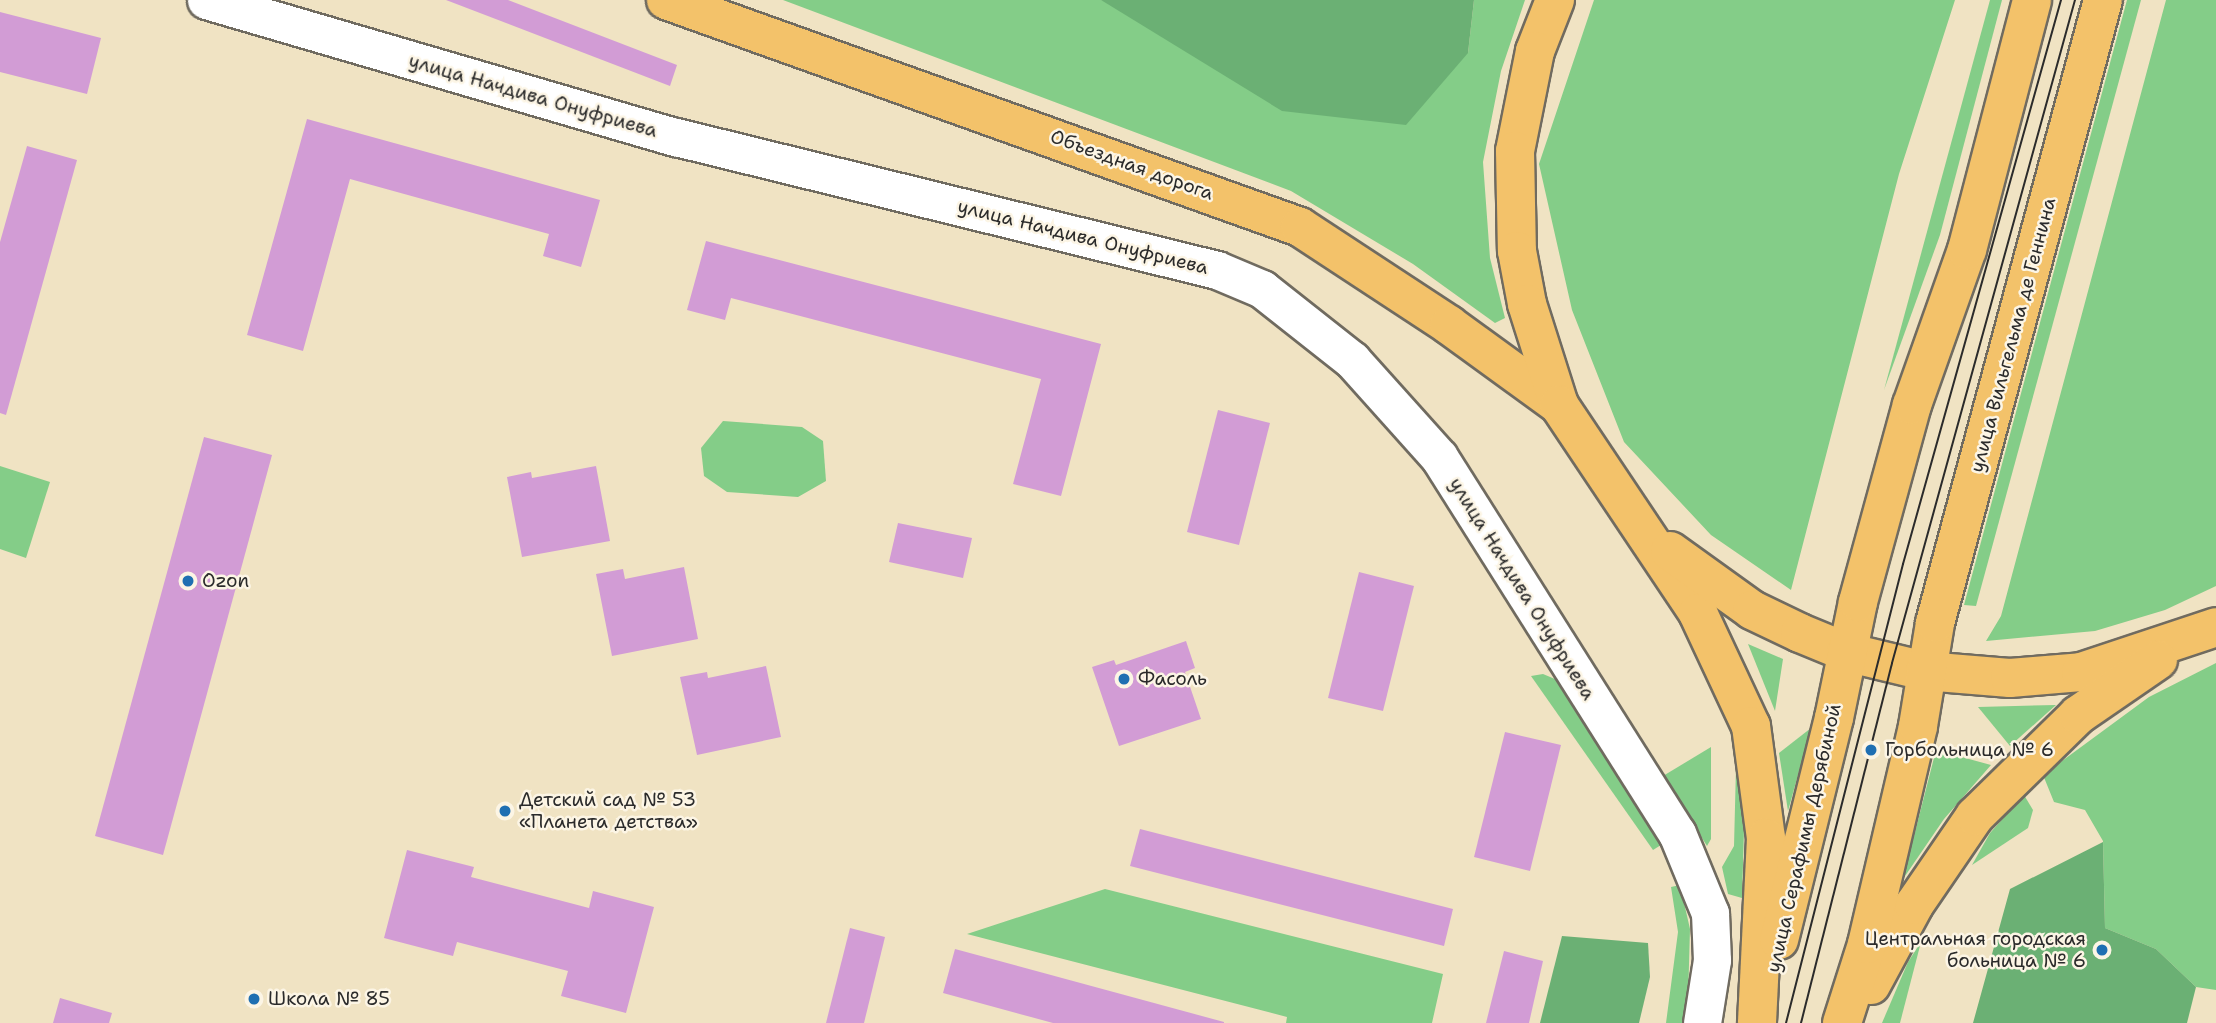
<!DOCTYPE html>
<html>
<head>
<meta charset="utf-8">
<style>
	body { margin:0 }
	#map { position:relative; width:2216px; height:1023px; overflow:hidden; background:#f0e3c3; font-family:"Shantell Sans",sans-serif }
	div>[style] { position:absolute }
	[style*='--x'] { left:calc(var(--x)*1px); top:calc(var(--y)*1px); width:calc(var(--w)*1px); rotate:calc(var(--a)*1deg) }
	.green>* { inset:0; background:#84cd88 }
	.forest>* { inset:0; background:#6bb074 }
	.building>* { inset:0; background:#d29cd5 }
	.roads { filter:drop-shadow(2px 0 #706b60) drop-shadow(-2px 0 #706b60) drop-shadow(0 2px #706b60) drop-shadow(0 -2px #706b60) }
	.minor>* { height:37px; margin:-18.5px; padding:0 18.5px; transform-origin:18.5px; border-radius:18.5px; background:#fff }
	.major>* { height:38px; margin:-19px; padding:0 19px; transform-origin:19px; border-radius:19px; background:#f3c26a }
	.tram>* { height:2px; margin:-1px; padding:0 1px; transform-origin:1px; border-radius:1px; background:#2b2b2b }
	.dots>* { width:19px; height:19px; translate:-50% -50%; box-sizing:border-box; border:4px solid #fcf5e5; border-radius:50% }
	span { translate:-50% -50%; white-space:nowrap; text-align:center; line-height:1.15; -webkit-text-stroke:5px #fcf5e5; paint-order:stroke }
	.street-label { font-size:19px; color:#2b2b2b }
	.poi-label { font-size:19px; color:#2b2b2b }
	.left { translate:0 -50%; text-align:left }
	.right { translate:-100% -50%; text-align:right }
</style>
</head>
<body>
<div id="map">
	<div class="green">
		<div style="clip-path:polygon(783px 0,1101px 0,1468px 53px,1474px 0,1525px 0,1501px 71px,1483px 162px,1490px 258px,1505px 318px,1495px 323px,1413px 264px,1291px 191px)"></div>
		<div style="clip-path:polygon(1594px 0,1955px 0,1899px 174px,1791px 590px,1711px 535px,1624px 442px,1572px 310px,1539px 164px)"></div>
		<div style="clip-path:polygon(1990px 0,2002px 0,1940px 235px,1884px 390px)"></div>
		<div style="clip-path:polygon(2127px 0,2141px 0,1976px 606px,1964px 605px)"></div>
		<div style="clip-path:polygon(2166px 0,2216px 0,2216px 586px,2165px 610px,2095px 631px,1986px 641px,2001px 616px)"></div>
		<div style="clip-path:polygon(723px 421px,802px 427px,823px 441px,826px 481px,798px 497px,727px 492px,704px 476px,701px 448px)"></div>
		<div style="clip-path:polygon(0 466px,50px 482px,26px 558px,0 549px)"></div>
		<div style="clip-path:polygon(1748px 644px,1783px 659px,1775px 711px)"></div>
		<div style="clip-path:polygon(2216px 663px,2216px 990px,2196px 987px,2156px 949px,2105px 928px,2103px 841px,2085px 810px,2054px 802px,2043px 775px,2149px 697px)"></div>
		<div style="clip-path:polygon(1543px 674px,1562px 682px,1661px 845px,1653px 850px,1531px 676px)"></div>
		<div style="clip-path:polygon(2056px 705px,2010px 746px,1978px 707px)"></div>
		<div style="clip-path:polygon(1811px 728px,1788px 811px,1779px 753px)"></div>
		<div style="clip-path:polygon(1711px 747px,1711px 839px,1707px 846px,1663px 776px)"></div>
		<div style="clip-path:polygon(1936px 750px,1991px 765px,1944px 819px,1903px 879px)"></div>
		<div style="clip-path:polygon(1736px 767px,1744px 830px,1742px 898px,1728px 894px,1722px 867px,1734px 846px)"></div>
		<div style="clip-path:polygon(2024px 795px,2033px 810px,2028px 828px,1972px 865px,1990px 833px)"></div>
		<div style="clip-path:polygon(1680px 885px,1690px 929px,1688px 1000px,1683px 1023px,1666px 1023px,1678px 932px,1671px 887px)"></div>
		<div style="clip-path:polygon(1105px 889px,1443px 974px,1432px 1023px,1286px 1023px,1287px 1017px,967px 934px)"></div>
		<div style="clip-path:polygon(1921px 942px,1900px 1023px,1882px 1023px,1908px 962px)"></div>
	</div>
	<div class="forest">
		<div style="clip-path:polygon(1101px 0,1474px 0,1468px 53px,1406px 125px,1282px 111px)"></div>
		<div style="clip-path:polygon(2103px 842px,2105px 928px,2156px 949px,2196px 987px,2187px 1023px,1973px 1023px,2010px 889px)"></div>
		<div style="clip-path:polygon(1562px 936px,1648px 943px,1650px 977px,1639px 1023px,1540px 1023px)"></div>
	</div>
	<div class="building">
		<div style="clip-path:polygon(446px 0,508px 0,677px 65px,670px 86px)"></div>
		<div style="clip-path:polygon(0 12px,101px 38px,87px 94px,0 72px)"></div>
		<div style="clip-path:polygon(307px 119px,600px 200px,581px 267px,543px 256px,549px 234px,350px 179px,303px 351px,247px 335px)"></div>
		<div style="clip-path:polygon(27px 146px,77px 160px,6px 415px,0 413px,0 242px)"></div>
		<div style="clip-path:polygon(706px 241px,1101px 344px,1061px 496px,1013px 484px,1041px 379px,731px 298px,725px 320px,687px 310px)"></div>
		<div style="clip-path:polygon(1218px 410px,1270px 423px,1239px 545px,1187px 532px)"></div>
		<div style="clip-path:polygon(204px 437px,272px 455px,163px 855px,95px 836px)"></div>
		<div style="clip-path:polygon(596px 466px,610px 541px,522px 557px,507px 477px,531px 472px,532px 478px)"></div>
		<div style="clip-path:polygon(898px 523px,972px 538px,963px 578px,889px 562px)"></div>
		<div style="clip-path:polygon(684px 567px,698px 639px,612px 656px,596px 574px,623px 569px,625px 579px)"></div>
		<div style="clip-path:polygon(1359px 572px,1414px 586px,1383px 711px,1328px 698px)"></div>
		<div style="clip-path:polygon(1186px 641px,1195px 668px,1185px 672px,1201px 719px,1119px 746px,1092px 667px,1114px 660px,1116px 665px)"></div>
		<div style="clip-path:polygon(766px 666px,781px 737px,697px 755px,680px 677px,707px 672px,708px 678px)"></div>
		<div style="clip-path:polygon(1505px 732px,1561px 745px,1530px 871px,1474px 857px)"></div>
		<div style="clip-path:polygon(1140px 829px,1453px 909px,1444px 946px,1130px 866px)"></div>
		<div style="clip-path:polygon(407px 850px,474px 867px,471px 877px,589px 908px,593px 891px,654px 907px,626px 1013px,561px 996px,568px 971px,457px 942px,453px 956px,384px 938px)"></div>
		<div style="clip-path:polygon(850px 928px,885px 937px,864px 1023px,826px 1023px)"></div>
		<div style="clip-path:polygon(955px 949px,1224px 1022px,1224px 1023px,1053px 1023px,943px 993px)"></div>
		<div style="clip-path:polygon(1504px 951px,1543px 961px,1529px 1023px,1486px 1023px)"></div>
		<div style="clip-path:polygon(60px 998px,112px 1013px,109px 1023px,53px 1023px)"></div>
	</div>
	<div class="roads">
		<div class="minor">
			<div style="--x:206;--y:0;--w:490;--a:16.3"></div>
			<div style="--x:676;--y:137;--w:557;--a:13.81"></div>
			<div style="--x:1217;--y:270;--w:49;--a:22.9"></div>
			<div style="--x:1262;--y:289;--w:115;--a:38.3"></div>
			<div style="--x:1352;--y:360;--w:130;--a:48.1"></div>
			<div style="--x:1439;--y:457;--w:445;--a:57.7"></div>
			<div style="--x:1677;--y:833;--w:87;--a:67.6"></div>
			<div style="--x:1710;--y:913;--w:47;--a:87.6"></div>
			<div style="--x:1712;--y:960;--w:64;--a:99"></div>
		</div>
		<div class="major">
			<div style="--x:666;--y:0;--w:673;--a:19.7"></div>
			<div style="--x:1300;--y:227;--w:178;--a:33.3"></div>
			<div style="--x:1449;--y:325;--w:136;--a:36"></div>
			<div style="--x:1555;--y:0;--w:55;--a:111.4"></div>
			<div style="--x:1535;--y:51;--w:102;--a:101.3"></div>
			<div style="--x:1515;--y:151;--w:100;--a:88.9"></div>
			<div style="--x:1517;--y:251;--w:54;--a:79.3"></div>
			<div style="--x:1527;--y:304;--w:106;--a:72.4"></div>
			<div style="--x:1559;--y:405;--w:250;--a:56.2"></div>
			<div style="--x:1698;--y:613;--w:125;--a:64.9"></div>
			<div style="--x:1751;--y:726;--w:113;--a:82.4"></div>
			<div style="--x:1766;--y:838;--w:185;--a:92.8"></div>
			<div style="--x:1670;--y:551;--w:101;--a:35.7"></div>
			<div style="--x:1752;--y:610;--w:53;--a:25.6"></div>
			<div style="--x:1800;--y:633;--w:50;--a:22.4"></div>
			<div style="--x:1846;--y:652;--w:81;--a:13.5"></div>
			<div style="--x:1925;--y:671;--w:85;--a:4.7"></div>
			<div style="--x:2010;--y:678;--w:71;--a:-4.8"></div>
			<div style="--x:2081;--y:672;--w:142;--a:-18.4"></div>
			<div style="--x:1779;--y:940;--w:229;--a:-76.1"></div>
			<div style="--x:1834;--y:718;--w:118;--a:-78.3"></div>
			<div style="--x:1858;--y:602;--w:204;--a:-74.7"></div>
			<div style="--x:1912;--y:405;--w:164;--a:-70.5"></div>
			<div style="--x:1967;--y:250;--w:258;--a:-75.4"></div>
			<div style="--x:1871;--y:985;--w:91;--a:-61.7"></div>
			<div style="--x:1914;--y:905;--w:108;--a:-55.6"></div>
			<div style="--x:1975;--y:816;--w:144;--a:-44.4"></div>
			<div style="--x:2078;--y:715;--w:97;--a:-34.5"></div>
			<div style="--x:1842;--y:1023;--w:83;--a:-72.4"></div>
			<div style="--x:1867;--y:944;--w:224;--a:-76.8"></div>
			<div style="--x:1918;--y:726;--w:104;--a:-80.6"></div>
			<div style="--x:1935;--y:623;--w:645;--a:-74.91"></div>
		</div>
	</div>
	<div class="tram">
		<div style="--x:1786;--y:1023;--w:474;--a:-75.7"></div>
		<div style="--x:1903;--y:564;--w:586;--a:-74.35"></div>
		<div style="--x:1801;--y:1023;--w:371;--a:-75.8"></div>
		<div style="--x:1892;--y:663;--w:688;--a:-74.57"></div>
	</div>
	<div class="dots">
		<div style="left:188px;top:581px;background:#1f6fb2"></div>
		<div style="left:1124px;top:679px;background:#1f6fb2"></div>
		<div style="left:1871px;top:750px;background:#1f6fb2"></div>
		<div style="left:505px;top:811px;background:#1f6fb2"></div>
		<div style="left:2102px;top:950px;background:#1f6fb2"></div>
		<div style="left:254px;top:999px;background:#1f6fb2"></div>
	</div>
	<div class="street-label">
		<span style="left:533px;top:96px;rotate:16deg">улица Начдива Онуфриева</span>
		<span style="left:1132px;top:165px;rotate:20deg">Объездная дорога</span>
		<span style="left:1083px;top:237px;rotate:14deg">улица Начдива Онуфриева</span>
		<span style="left:2013px;top:335px;rotate:-75deg">улица Вильгельма де Геннина</span>
		<span style="left:1522px;top:589px;rotate:58deg">улица Начдива Онуфриева</span>
		<span style="left:1804px;top:838px;rotate:-77deg">улица Серафимы Дерябиной</span>
	</div>
	<div class="poi-label">
		<span class="left" style="left:202px;top:581px">Ozon</span>
		<span class="left" style="left:1138px;top:679px">Фасоль</span>
		<span class="left" style="left:1885px;top:750px">Горбольница № 6</span>
		<span class="left" style="left:519px;top:811px">Детский сад № 53<br>«Планета детства»</span>
		<span class="right" style="left:2086px;top:950px">Центральная городская<br>больница № 6</span>
		<span class="left" style="left:268px;top:999px">Школа № 85</span>
	</div>
</div>
</body>
</html>
